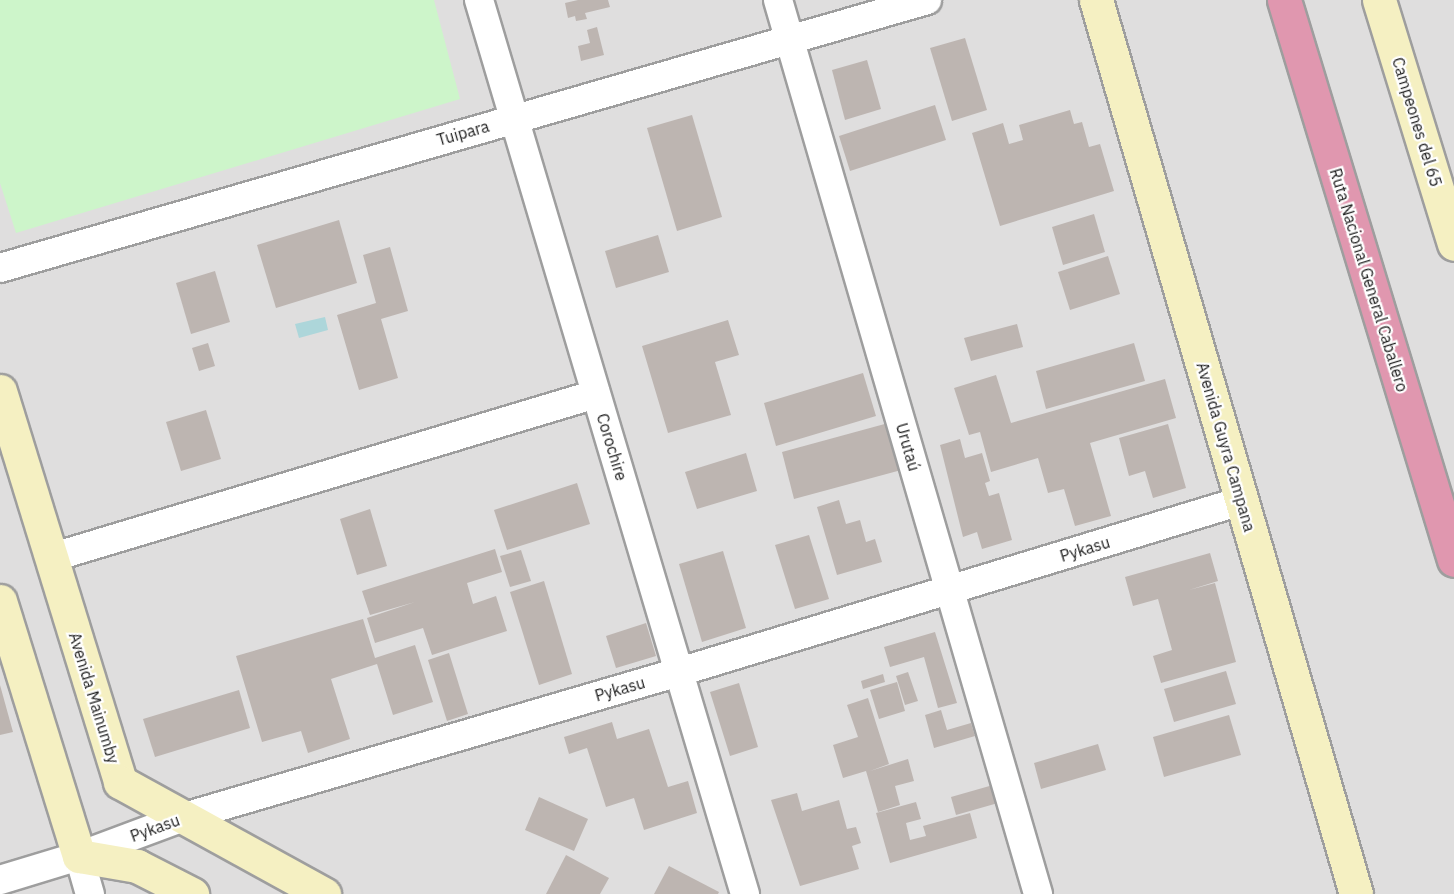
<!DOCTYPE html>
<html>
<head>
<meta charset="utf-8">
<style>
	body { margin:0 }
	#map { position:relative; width:1454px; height:894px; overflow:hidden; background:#f0ece8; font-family:"IBM Plex Sans",sans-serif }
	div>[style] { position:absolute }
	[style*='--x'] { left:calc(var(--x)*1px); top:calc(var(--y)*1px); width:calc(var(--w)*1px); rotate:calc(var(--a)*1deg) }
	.residential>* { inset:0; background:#dfdede }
	.park>* { inset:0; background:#cdf5ca }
	.water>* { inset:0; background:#add6da }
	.building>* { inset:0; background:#bdb5b1 }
	.roads { filter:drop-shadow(2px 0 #9e9e9e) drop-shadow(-2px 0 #9e9e9e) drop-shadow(0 2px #9e9e9e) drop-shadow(0 -2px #9e9e9e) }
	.street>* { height:28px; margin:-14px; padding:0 14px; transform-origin:14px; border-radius:14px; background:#fff }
	.secondary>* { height:33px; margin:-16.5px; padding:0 16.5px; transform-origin:16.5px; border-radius:16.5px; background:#f5f0c2 }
	.highway>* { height:33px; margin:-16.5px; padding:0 16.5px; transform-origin:16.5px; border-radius:16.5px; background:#e097af }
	span { translate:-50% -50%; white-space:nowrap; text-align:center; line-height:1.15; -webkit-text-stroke:4.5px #fff; paint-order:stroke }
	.street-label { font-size:16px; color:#212121 }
</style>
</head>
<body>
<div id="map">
	<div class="residential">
		<div style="clip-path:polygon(0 0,1454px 0,1454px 894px,0 894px)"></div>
	</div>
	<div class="park">
		<div style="clip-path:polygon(0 0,434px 0,460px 99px,16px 233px,0 183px)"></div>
	</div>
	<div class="water">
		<div style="clip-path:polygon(325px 317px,328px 330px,299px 338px,295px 324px)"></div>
	</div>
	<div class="building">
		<div style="clip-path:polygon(578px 0,608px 0,610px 7px,585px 13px,587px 19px,576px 21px,575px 16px,568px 18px,565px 3px)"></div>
		<div style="clip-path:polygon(597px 27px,604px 55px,581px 61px,578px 46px,590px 43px,587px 30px)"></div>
		<div style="clip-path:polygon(965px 38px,987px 110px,952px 121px,930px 48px)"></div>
		<div style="clip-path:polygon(867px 60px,881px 109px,845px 120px,832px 70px)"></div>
		<div style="clip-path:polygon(935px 105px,946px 140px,850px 171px,839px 136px)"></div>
		<div style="clip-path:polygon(1070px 110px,1074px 124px,1082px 122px,1089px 147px,1100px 144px,1114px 191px,1000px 226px,972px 133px,1003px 123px,1009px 144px,1023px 140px,1019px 125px)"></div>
		<div style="clip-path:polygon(692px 115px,722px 217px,677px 231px,647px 128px)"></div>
		<div style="clip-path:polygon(1094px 214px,1105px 252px,1063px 265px,1052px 227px)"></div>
		<div style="clip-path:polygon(339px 220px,357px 283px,276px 308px,257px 245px)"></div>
		<div style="clip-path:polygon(658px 235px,669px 272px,616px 288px,605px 251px)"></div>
		<div style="clip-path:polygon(390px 247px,408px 311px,381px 319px,398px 378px,359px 390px,337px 315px,376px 303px,363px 255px)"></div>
		<div style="clip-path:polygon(1108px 256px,1120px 294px,1070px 310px,1058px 272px)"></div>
		<div style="clip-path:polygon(215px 271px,230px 322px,191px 334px,176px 283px)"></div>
		<div style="clip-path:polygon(728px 320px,739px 355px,715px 362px,731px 415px,668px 433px,642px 346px)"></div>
		<div style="clip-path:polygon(1017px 324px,1023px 347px,971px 361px,964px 338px)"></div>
		<div style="clip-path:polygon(208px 343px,215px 366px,199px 371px,192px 348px)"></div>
		<div style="clip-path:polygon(1134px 343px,1145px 381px,1046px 409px,1036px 371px)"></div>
		<div style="clip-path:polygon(863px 373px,876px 416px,776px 446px,764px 403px)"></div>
		<div style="clip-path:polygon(996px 375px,1011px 423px,1165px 379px,1176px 418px,1090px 443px,1111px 516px,1075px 526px,1064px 489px,1048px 493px,1038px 458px,991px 472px,980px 432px,969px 435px,954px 388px)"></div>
		<div style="clip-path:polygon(206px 410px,221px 459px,181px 471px,166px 422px)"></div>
		<div style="clip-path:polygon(892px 422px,905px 469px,794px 499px,782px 452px)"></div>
		<div style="clip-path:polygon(1168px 424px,1186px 488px,1153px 498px,1145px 471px,1129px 476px,1119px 438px)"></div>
		<div style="clip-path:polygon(960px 439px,965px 458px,982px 453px,990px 481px,985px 483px,989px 496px,999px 493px,1012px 540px,982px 549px,977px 532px,963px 537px,940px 445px)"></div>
		<div style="clip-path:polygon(746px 453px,757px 491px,697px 509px,685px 472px)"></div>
		<div style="clip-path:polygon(577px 483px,590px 524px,507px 550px,494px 510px)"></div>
		<div style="clip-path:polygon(839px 500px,846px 524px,860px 520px,866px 542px,875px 539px,882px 562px,837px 575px,817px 507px)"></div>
		<div style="clip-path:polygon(370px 509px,387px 566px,357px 575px,340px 519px)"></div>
		<div style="clip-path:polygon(809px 535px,829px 599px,795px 609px,775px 545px)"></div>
		<div style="clip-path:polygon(495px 549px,502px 572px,467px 583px,473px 604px,496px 596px,507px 631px,432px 655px,423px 628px,375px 643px,367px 618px,415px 602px,370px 615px,362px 591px)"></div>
		<div style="clip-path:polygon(521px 550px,531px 581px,510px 587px,500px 556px)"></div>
		<div style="clip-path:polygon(723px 551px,746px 628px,702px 642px,679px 564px)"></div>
		<div style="clip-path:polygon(1210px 553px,1218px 581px,1189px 590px,1215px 583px,1236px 662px,1161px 683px,1153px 656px,1172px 650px,1158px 599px,1133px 606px,1125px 577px)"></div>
		<div style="clip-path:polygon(544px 581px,572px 674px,539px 685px,510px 592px)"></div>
		<div style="clip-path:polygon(363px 619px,375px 658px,415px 645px,433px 702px,393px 715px,377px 664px,331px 679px,350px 739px,308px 753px,301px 731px,262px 742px,236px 656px)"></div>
		<div style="clip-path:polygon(646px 623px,656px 656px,616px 668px,606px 636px)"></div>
		<div style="clip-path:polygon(935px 632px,957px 703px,938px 708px,924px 657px,890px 667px,884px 647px)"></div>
		<div style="clip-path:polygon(449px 653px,468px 714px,447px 721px,428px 660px)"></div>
		<div style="clip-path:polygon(1226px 671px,1236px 704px,1174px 722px,1164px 689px)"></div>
		<div style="clip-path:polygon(908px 672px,918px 701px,905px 705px,896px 676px)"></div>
		<div style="clip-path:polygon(883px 674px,885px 682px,863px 689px,861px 681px)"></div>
		<div style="clip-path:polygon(897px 682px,905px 711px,879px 719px,870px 690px)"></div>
		<div style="clip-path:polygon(739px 683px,758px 747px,730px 756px,710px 692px)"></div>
		<div style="clip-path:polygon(0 685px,13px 732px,0 735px)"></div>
		<div style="clip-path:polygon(239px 690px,250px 728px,155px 757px,143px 719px)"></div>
		<div style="clip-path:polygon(868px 698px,889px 764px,870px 771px,908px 759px,914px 781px,895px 786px,900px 805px,878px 812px,866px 771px,843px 778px,833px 745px,858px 737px,847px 705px)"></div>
		<div style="clip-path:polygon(941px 710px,947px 730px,971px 723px,975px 736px,934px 748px,925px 715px)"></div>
		<div style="clip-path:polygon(1229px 715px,1241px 755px,1164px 777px,1153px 737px)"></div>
		<div style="clip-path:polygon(612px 722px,617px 739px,649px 729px,668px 787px,688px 781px,697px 813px,644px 830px,634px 798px,606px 807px,587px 748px,569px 754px,564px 737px)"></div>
		<div style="clip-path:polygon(1098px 744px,1106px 770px,1041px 789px,1034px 763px)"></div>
		<div style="clip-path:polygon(1000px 783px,1005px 801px,956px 815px,951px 797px)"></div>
		<div style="clip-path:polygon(797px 793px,802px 811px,839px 800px,847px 829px,856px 827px,861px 843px,852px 846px,859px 869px,800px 886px,771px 800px)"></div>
		<div style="clip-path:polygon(539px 797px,588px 819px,574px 851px,525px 830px)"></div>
		<div style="clip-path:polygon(916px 802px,921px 819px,906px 823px,910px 840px,926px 836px,923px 826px,970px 813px,977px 838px,890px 863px,876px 813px)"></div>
		<div style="clip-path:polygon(566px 855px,609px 878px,600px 894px,546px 894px)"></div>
		<div style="clip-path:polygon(669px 866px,719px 892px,718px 894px,654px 894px)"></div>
	</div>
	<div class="roads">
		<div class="street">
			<div style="--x:479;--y:0;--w:933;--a:73.43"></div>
			<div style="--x:778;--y:0;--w:931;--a:73.78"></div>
			<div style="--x:0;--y:268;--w:965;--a:-16.12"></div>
			<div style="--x:50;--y:558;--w:570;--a:-16.72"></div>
			<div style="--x:79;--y:856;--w:40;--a:74"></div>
			<div style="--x:0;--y:880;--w:83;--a:-16.9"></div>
			<div style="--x:79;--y:856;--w:112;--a:-20.4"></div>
			<div style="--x:184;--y:817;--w:516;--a:-16.33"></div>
			<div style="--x:679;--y:672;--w:587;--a:-16.92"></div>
		</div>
		<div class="secondary">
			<div style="--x:1096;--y:0;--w:931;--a:73.78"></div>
			<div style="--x:1379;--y:0;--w:255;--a:72.9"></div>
			<div style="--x:0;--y:391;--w:409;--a:72.9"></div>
			<div style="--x:120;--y:782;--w:233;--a:28.8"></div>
			<div style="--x:0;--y:601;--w:267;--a:72.8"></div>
			<div style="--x:79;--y:856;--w:59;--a:9.8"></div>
			<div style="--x:137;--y:866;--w:62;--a:27"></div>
		</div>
		<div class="highway">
			<div style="--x:1284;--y:0;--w:585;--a:73.11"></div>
		</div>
	</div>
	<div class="street-label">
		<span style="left:1417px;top:122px;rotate:73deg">Campeones del 65</span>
		<span style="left:463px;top:133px;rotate:-16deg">Tuipara</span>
		<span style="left:1369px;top:280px;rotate:73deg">Ruta Nacional General Caballero</span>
		<span style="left:612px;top:447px;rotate:73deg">Corochire</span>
		<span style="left:908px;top:447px;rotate:74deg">Urutaú</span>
		<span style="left:1226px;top:447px;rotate:74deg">Avenida Guyra Campana</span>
		<span style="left:1085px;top:549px;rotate:-17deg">Pykasu</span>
		<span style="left:620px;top:689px;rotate:-16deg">Pykasu</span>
		<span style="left:94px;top:698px;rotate:73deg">Avenida Mainumby</span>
		<span style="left:155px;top:828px;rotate:-20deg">Pykasu</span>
	</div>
</div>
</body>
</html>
